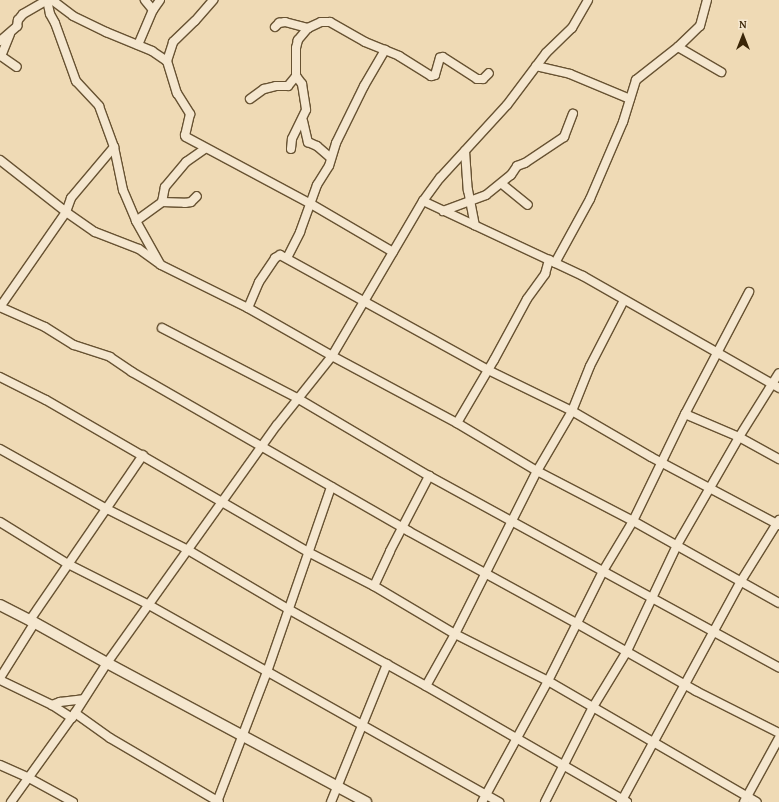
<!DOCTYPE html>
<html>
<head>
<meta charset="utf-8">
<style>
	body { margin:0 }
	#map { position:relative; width:779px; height:802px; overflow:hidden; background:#efdab5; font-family:"Gentium Book Plus",serif }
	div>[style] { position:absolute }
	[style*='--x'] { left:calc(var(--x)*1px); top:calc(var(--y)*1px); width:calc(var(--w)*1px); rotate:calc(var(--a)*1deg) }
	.roads { filter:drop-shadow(1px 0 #675232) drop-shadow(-1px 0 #675232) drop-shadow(0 1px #675232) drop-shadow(0 -1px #675232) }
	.minor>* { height:8px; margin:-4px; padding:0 4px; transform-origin:4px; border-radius:4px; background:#f5e7cf }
	.tertiary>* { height:10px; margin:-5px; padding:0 5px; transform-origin:5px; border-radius:5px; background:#f5e7cf }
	span { translate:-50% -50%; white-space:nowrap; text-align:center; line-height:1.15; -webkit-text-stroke:3px #f5e7cf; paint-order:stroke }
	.north { position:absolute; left:723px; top:16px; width:40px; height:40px; -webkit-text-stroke:3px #f5e7cf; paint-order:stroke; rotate:0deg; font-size:11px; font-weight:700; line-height:16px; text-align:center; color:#3a2507 }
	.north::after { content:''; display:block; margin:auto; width:14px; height:18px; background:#3a2507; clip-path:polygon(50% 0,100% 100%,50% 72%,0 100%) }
</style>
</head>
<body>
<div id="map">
	<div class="roads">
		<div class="minor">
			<div style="--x:47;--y:0;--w:14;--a:78"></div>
			<div style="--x:50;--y:14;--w:10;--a:61"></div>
			<div style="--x:55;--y:23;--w:62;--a:70.1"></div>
			<div style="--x:76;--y:81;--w:34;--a:47"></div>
			<div style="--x:99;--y:106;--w:44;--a:69.9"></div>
			<div style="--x:114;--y:147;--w:44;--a:78.2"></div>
			<div style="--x:123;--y:190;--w:34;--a:67"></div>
			<div style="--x:136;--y:221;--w:49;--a:60.8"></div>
			<div style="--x:52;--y:0;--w:26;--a:37"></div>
			<div style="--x:73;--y:16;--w:37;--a:26"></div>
			<div style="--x:106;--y:32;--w:50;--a:22.4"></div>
			<div style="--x:152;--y:51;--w:18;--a:34"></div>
			<div style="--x:167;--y:61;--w:34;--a:73"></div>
			<div style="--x:177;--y:93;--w:25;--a:58"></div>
			<div style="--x:190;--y:114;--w:22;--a:103"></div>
			<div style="--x:185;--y:135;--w:2;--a:63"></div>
			<div style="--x:186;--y:137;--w:142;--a:28.2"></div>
			<div style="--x:311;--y:204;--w:95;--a:30.3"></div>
			<div style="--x:153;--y:10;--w:12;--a:-55"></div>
			<div style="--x:275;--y:27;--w:6;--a:-45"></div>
			<div style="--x:279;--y:23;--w:6;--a:-9"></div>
			<div style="--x:285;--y:22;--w:24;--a:15"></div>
			<div style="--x:308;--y:28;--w:16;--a:130"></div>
			<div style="--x:298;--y:40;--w:8;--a:104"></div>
			<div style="--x:296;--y:48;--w:28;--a:90"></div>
			<div style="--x:296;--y:76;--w:10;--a:53"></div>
			<div style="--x:302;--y:84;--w:26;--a:81"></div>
			<div style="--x:306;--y:110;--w:32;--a:116"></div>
			<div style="--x:292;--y:139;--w:10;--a:96"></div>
			<div style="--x:308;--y:28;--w:14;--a:-25"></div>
			<div style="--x:321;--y:22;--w:9;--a:0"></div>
			<div style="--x:330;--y:22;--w:40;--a:29.7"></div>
			<div style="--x:365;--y:42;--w:37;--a:22"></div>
			<div style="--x:399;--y:56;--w:38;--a:32"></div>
			<div style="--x:431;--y:76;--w:4;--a:-14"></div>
			<div style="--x:435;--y:75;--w:18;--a:-74"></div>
			<div style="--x:440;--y:58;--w:3;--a:-18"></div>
			<div style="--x:443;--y:57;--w:40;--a:32.9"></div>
			<div style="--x:477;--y:79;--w:6;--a:0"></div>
			<div style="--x:483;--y:79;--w:8;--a:-45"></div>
			<div style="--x:10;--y:34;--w:24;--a:112"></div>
			<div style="--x:1;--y:56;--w:19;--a:35"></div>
			<div style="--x:0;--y:41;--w:23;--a:-41"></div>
			<div style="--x:17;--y:26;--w:6;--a:-81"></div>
			<div style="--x:18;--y:20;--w:8;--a:-50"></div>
			<div style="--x:23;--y:14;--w:28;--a:-30"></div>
			<div style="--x:138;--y:45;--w:38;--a:-67"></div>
			<div style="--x:153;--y:10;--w:13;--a:-129"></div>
			<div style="--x:678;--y:47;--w:50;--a:30.2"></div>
			<div style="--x:167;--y:61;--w:20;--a:-72"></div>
			<div style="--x:173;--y:42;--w:30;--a:-44"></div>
			<div style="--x:195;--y:21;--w:28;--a:-49"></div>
			<div style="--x:536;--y:66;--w:35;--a:13"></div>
			<div style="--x:570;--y:74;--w:65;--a:22.6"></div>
			<div style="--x:250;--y:99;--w:17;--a:-36"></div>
			<div style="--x:264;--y:89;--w:12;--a:-14"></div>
			<div style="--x:276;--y:86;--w:12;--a:0"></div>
			<div style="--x:288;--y:86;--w:13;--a:-51"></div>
			<div style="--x:303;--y:121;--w:22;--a:77"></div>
			<div style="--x:308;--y:142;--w:10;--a:24"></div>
			<div style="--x:317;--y:146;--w:18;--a:41"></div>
			<div style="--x:465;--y:151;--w:39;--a:86"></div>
			<div style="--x:468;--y:190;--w:36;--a:79"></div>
			<div style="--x:0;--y:160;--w:84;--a:38.2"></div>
			<div style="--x:66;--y:212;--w:35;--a:35"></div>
			<div style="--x:95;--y:232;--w:47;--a:21.1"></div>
			<div style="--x:139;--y:249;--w:27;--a:36"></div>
			<div style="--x:161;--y:265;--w:97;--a:26.3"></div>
			<div style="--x:248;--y:308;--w:97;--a:29.7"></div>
			<div style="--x:332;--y:356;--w:142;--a:28.2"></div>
			<div style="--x:457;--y:423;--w:93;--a:31"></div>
			<div style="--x:537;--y:471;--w:108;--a:27.5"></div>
			<div style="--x:633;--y:521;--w:167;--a:29.3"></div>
			<div style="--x:502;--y:184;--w:33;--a:39"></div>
			<div style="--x:423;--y:201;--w:177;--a:25.1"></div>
			<div style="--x:583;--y:276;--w:226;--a:29.7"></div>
			<div style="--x:162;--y:202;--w:23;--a:2"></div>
			<div style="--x:185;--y:203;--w:6;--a:-9"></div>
			<div style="--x:191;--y:202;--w:8;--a:-45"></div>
			<div style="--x:443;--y:211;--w:46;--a:-20.4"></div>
			<div style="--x:486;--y:195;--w:32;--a:-39"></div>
			<div style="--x:511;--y:175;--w:11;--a:-56"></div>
			<div style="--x:517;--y:166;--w:9;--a:-21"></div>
			<div style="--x:525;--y:163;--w:47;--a:-33.7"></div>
			<div style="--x:564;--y:137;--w:25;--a:-69"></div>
			<div style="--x:136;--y:221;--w:32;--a:-36"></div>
			<div style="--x:162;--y:202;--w:15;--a:-79"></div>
			<div style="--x:165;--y:187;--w:33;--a:-50"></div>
			<div style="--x:186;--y:162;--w:24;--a:-35"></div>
			<div style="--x:287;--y:258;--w:29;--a:-63"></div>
			<div style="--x:300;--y:232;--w:50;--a:-70.1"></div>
			<div style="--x:317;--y:185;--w:22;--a:-58"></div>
			<div style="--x:329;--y:166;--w:24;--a:-73"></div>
			<div style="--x:336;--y:143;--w:64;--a:-63.8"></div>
			<div style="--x:364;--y:86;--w:42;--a:-59.7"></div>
			<div style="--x:555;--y:263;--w:73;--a:-61.3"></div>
			<div style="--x:590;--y:199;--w:84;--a:-66.8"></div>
			<div style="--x:623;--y:122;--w:44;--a:-72.8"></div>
			<div style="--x:636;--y:80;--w:53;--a:-38.2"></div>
			<div style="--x:678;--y:47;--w:30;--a:-44"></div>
			<div style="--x:700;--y:26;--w:27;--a:-75"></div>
			<div style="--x:0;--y:307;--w:49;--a:24"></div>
			<div style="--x:45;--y:327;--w:34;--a:32"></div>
			<div style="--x:74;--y:345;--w:38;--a:18"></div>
			<div style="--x:110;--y:357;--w:27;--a:34"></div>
			<div style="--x:132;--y:372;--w:319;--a:29.9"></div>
			<div style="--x:408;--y:531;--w:192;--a:28.7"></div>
			<div style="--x:576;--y:623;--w:138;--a:29.5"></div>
			<div style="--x:696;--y:691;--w:93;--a:26.8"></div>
			<div style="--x:0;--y:307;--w:116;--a:-55.2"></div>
			<div style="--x:66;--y:212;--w:15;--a:-70"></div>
			<div style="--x:71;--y:198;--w:67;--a:-49.9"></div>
			<div style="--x:248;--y:308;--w:28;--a:-67"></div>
			<div style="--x:259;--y:282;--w:29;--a:-56"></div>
			<div style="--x:275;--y:258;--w:6;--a:-31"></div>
			<div style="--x:280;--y:255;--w:238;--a:28.9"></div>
			<div style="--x:488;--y:370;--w:93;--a:26"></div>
			<div style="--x:572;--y:411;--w:91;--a:30.2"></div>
			<div style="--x:651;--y:457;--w:145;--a:28"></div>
			<div style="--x:162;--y:328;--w:152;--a:27.4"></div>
			<div style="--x:297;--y:398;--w:153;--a:30.6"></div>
			<div style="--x:429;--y:476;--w:399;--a:28.7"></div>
			<div style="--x:0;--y:377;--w:51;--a:26.6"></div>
			<div style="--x:46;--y:400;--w:303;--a:30.1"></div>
			<div style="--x:308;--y:552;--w:74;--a:27.3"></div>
			<div style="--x:374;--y:586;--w:94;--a:30.7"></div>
			<div style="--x:455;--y:634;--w:104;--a:26.8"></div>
			<div style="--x:548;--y:681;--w:241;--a:30.1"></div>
			<div style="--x:685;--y:414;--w:59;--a:23.1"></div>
			<div style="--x:739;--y:437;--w:46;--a:28.8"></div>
			<div style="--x:457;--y:423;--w:73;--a:-59.6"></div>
			<div style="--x:494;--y:360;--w:69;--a:-61.6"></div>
			<div style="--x:527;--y:299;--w:31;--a:-54"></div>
			<div style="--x:545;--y:274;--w:15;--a:-74"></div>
			<div style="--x:0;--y:449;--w:123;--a:29.3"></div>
			<div style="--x:107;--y:509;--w:91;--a:26.8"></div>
			<div style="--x:188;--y:550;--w:116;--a:30.5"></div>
			<div style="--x:288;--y:609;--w:158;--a:29.2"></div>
			<div style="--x:426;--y:686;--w:232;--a:30"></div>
			<div style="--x:0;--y:522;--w:80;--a:31.7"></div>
			<div style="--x:68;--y:564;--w:91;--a:26.8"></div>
			<div style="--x:149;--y:605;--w:402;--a:29.4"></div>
			<div style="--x:374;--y:586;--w:38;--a:-65"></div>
			<div style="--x:390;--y:551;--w:85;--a:-62.5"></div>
			<div style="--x:30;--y:620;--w:200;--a:-55.6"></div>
			<div style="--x:0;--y:678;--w:66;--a:-58"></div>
			<div style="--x:0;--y:680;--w:58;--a:25.7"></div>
			<div style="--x:52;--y:705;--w:24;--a:33"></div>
			<div style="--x:426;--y:686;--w:60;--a:-60.9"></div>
			<div style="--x:455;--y:634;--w:182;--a:-63.3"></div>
			<div style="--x:537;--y:471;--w:69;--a:-59.7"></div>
			<div style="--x:572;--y:411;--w:48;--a:-68.2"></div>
			<div style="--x:590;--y:366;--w:74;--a:-62.7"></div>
			<div style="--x:52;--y:705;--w:9;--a:-21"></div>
			<div style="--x:60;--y:702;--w:23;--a:-7"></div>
			<div style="--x:75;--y:713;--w:43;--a:35.5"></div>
			<div style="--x:110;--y:738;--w:126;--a:30.4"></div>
			<div style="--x:0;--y:765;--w:32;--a:24"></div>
			<div style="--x:29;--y:778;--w:50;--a:28.6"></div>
			<div style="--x:11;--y:802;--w:110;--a:-54.3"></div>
			<div style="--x:75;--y:713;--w:59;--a:-57.4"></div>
			<div style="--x:107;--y:663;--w:292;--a:-54.5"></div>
			<div style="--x:277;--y:425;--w:88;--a:-51.4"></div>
			<div style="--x:332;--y:356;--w:180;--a:-59.6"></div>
			<div style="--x:423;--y:201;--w:29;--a:-54"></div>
			<div style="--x:440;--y:178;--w:99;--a:-47.5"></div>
			<div style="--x:507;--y:105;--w:65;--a:-53.1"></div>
			<div style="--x:546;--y:53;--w:36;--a:-44"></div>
			<div style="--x:572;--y:28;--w:32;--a:-60"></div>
			<div style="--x:217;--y:802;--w:139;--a:-69"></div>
			<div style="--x:267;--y:672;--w:196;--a:-70.9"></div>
			<div style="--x:331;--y:802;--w:149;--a:-67.9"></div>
			<div style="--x:482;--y:802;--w:138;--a:-61.4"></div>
			<div style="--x:548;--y:681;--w:123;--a:-63.4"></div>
			<div style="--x:603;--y:571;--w:58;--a:-59"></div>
			<div style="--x:633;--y:521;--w:119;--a:-64.1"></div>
			<div style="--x:685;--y:414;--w:138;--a:-62.3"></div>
			<div style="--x:545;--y:802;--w:106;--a:-63.2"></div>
			<div style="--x:593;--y:707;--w:66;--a:-58.7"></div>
			<div style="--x:627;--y:651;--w:117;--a:-64.7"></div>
			<div style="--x:677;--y:545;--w:125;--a:-60.1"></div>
			<div style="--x:739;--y:437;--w:75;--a:-58"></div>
			<div style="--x:621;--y:802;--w:251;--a:-61.5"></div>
			<div style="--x:741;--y:581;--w:72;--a:-58.1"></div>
			<div style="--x:744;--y:802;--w:73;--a:-61.3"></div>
		</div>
		<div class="tertiary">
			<div style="--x:0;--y:605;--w:34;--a:27"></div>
			<div style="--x:30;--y:620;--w:88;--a:29.2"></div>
			<div style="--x:107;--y:663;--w:294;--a:28.2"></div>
		</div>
	</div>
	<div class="north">N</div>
</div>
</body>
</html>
